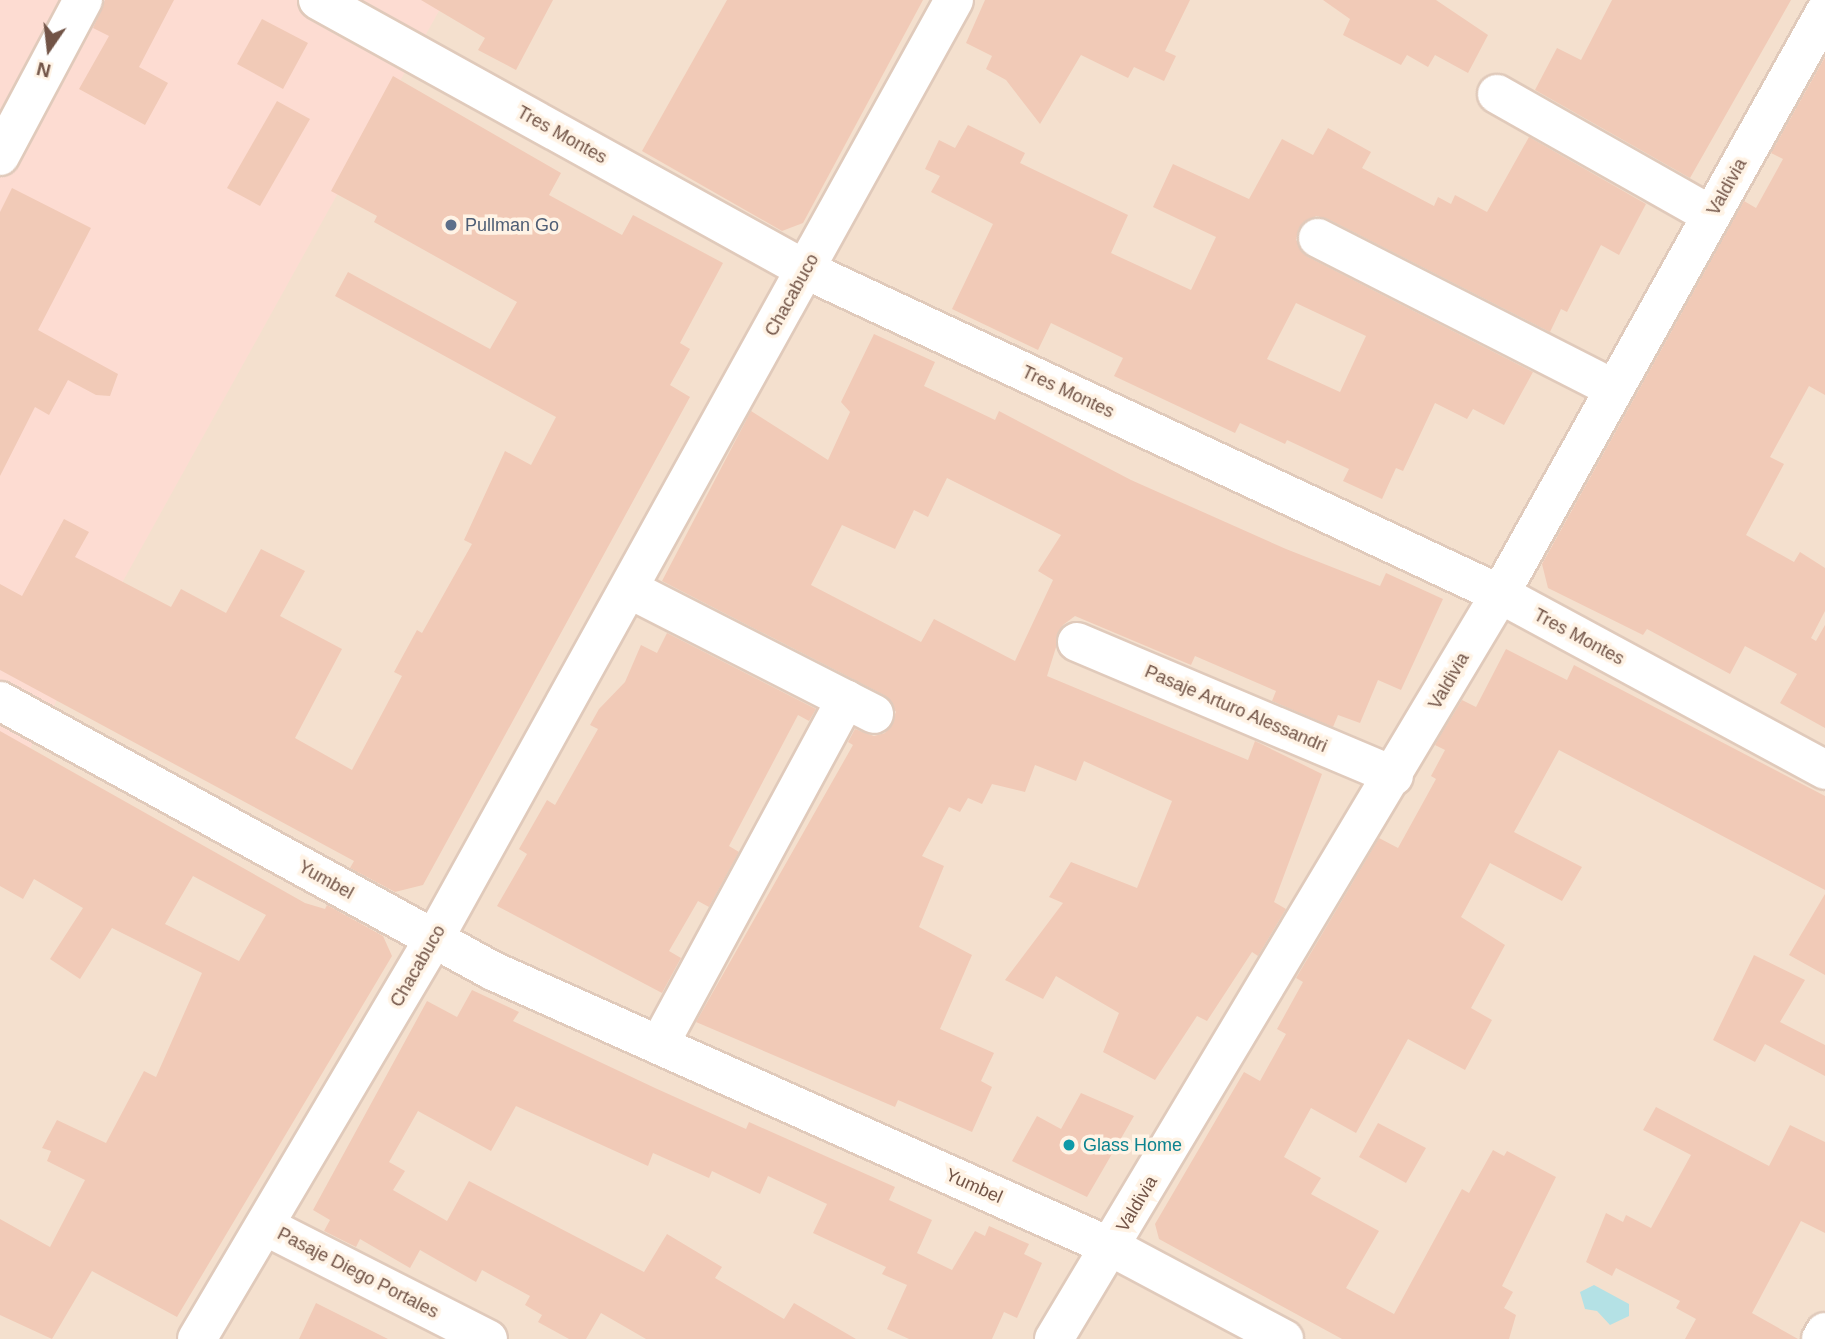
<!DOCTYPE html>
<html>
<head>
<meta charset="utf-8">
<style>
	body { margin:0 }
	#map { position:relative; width:1825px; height:1339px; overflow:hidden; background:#fcefdf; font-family:Helvetica,sans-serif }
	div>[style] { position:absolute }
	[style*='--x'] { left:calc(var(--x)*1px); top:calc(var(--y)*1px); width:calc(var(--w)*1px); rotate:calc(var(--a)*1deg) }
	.residential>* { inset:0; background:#f4e0ce }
	.commercial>* { inset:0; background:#fddcd2 }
	.water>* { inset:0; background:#b4e1e5 }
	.building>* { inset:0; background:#f1cab7 }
	.roads { filter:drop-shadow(2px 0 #e0cabb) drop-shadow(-2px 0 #e0cabb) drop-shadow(0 2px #e0cabb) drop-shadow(0 -2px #e0cabb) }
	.minor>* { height:38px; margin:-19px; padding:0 19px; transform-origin:19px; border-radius:19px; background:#fff }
	.tertiary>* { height:38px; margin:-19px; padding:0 19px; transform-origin:19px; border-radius:19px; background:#fff }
	.dots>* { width:19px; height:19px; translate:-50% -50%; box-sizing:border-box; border:4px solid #fff3e5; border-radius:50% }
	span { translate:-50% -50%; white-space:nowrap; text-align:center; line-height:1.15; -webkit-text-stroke:7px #fff3e5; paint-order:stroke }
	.street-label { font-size:18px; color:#725447 }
	.service-label { font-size:18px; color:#4e5e75 }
	.left { translate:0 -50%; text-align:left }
	.culture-label { font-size:18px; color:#0d838f }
	.north { position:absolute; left:14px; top:14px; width:70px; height:70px; -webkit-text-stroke:5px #fff3e5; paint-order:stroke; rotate:194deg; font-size:19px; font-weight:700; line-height:28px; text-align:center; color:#725447 }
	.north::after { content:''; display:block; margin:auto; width:24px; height:32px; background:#725447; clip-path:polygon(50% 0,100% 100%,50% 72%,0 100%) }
</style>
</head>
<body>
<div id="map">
	<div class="residential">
		<div style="clip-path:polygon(0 0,1825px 0,1825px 1339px,0 1339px)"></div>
	</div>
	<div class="commercial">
		<div style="clip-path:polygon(0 0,445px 0,0 803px)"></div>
	</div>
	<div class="water">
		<div style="clip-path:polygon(1594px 1285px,1629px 1304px,1629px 1316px,1610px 1325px,1597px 1311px,1585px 1309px,1580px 1292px)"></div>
	</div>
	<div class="building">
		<div style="clip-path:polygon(105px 0,174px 0,139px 67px,168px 83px,145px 125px,79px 89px,109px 36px,93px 28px)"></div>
		<div style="clip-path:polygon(421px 0,553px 0,516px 70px,478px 50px,485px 38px)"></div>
		<div style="clip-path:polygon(727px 0,923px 0,803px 223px,782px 231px,642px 151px)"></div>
		<div style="clip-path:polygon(985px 0,1190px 0,1165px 51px,1176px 56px,1164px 81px,1134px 67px,1128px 78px,1081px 55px,1040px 124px,1006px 80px,986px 69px,992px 56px,966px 43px)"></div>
		<div style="clip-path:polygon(1323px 0,1436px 0,1488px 35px,1468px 73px,1435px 55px,1428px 67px,1407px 55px,1401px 65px,1343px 35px,1350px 19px)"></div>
		<div style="clip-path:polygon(1612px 0,1791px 0,1690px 178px,1535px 90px,1557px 48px,1581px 60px)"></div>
		<div style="clip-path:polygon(262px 19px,308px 43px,283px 89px,237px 64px)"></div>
		<div style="clip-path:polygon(1825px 57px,1825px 395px,1809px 386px,1770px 457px,1784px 464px,1746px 535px,1794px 562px,1800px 552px,1825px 568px,1825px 611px,1811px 638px,1816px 641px,1825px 625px,1825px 728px,1780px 703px,1797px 674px,1745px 646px,1730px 674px,1647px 629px,1643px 635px,1548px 588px,1542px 564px,1744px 201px,1756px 208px,1783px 159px,1771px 153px)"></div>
		<div style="clip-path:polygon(393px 76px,561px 173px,549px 195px,622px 235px,633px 215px,723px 263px,680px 343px,690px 349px,670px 385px,690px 397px,423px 885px,395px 892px,350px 868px,354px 861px,0 670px,0 584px,22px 596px,64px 519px,89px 532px,75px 557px,171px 607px,181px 589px,226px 613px,261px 549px,305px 571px,280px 616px,342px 649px,295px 738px,352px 770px,402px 676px,394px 672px,417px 630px,422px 633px,472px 544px,464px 540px,505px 451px,531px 465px,556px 417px,335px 296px,348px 272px,490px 349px,517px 302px,374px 222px,377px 216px,331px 191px)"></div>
		<div style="clip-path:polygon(277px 101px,310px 119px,260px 206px,227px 188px)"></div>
		<div style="clip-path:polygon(evenodd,968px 125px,1025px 153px,1020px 163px,1128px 215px,1111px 253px,1191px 290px,1216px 237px,1153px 207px,1173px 164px,1249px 199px,1282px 139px,1313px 155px,1328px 128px,1371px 152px,1362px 168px,1434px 206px,1438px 197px,1451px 204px,1455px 195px,1487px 212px,1529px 137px,1646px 204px,1619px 255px,1601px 245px,1567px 312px,1561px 309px,1550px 332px,1328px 219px,1316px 216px,1299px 228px,1296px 240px,1308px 257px,1533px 372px,1504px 425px,1473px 409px,1467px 419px,1435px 403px,1403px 471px,1396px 468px,1382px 499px,1343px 481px,1349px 469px,1287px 440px,1285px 444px,1240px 423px,1235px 433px,1114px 376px,1123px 358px,1051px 323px,1038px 350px,952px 309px,993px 224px,931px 192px,940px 176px,925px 169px,939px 140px,955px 148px,968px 125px,1296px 303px,1366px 336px,1340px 392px,1267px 359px,1296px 303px)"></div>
		<div style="clip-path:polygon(12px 188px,91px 228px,38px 330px,118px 374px,110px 396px,96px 395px,68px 380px,49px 415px,35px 407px,0 476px,0 212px)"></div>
		<div style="clip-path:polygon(evenodd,874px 334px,935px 362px,924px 386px,995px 420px,999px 411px,1131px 480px,1286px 549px,1380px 586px,1386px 573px,1443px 599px,1401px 690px,1378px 680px,1360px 723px,1338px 715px,1333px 727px,1272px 701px,1276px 691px,1195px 656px,1191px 665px,1075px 616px,1063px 625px,1047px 676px,1248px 760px,1255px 741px,1322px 774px,1274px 902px,1286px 909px,1258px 956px,1252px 952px,1207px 1021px,1197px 1016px,1155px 1080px,1103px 1052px,1119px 1013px,1056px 976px,1043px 999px,1005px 980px,1063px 903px,1049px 897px,1071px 862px,1137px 888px,1172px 801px,1084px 761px,1076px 781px,1035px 765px,1025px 792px,992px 784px,982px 804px,968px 798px,960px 812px,949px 807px,922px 856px,944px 866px,919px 927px,972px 955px,940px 1029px,994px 1053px,981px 1081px,992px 1087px,972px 1132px,898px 1100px,895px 1107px,696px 1022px,853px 745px,848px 742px,855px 729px,874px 736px,885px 733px,896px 712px,884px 695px,662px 581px,751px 411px,828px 460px,850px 412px,841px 402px,874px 334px,947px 478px,1061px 535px,1038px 571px,1053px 580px,1015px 661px,934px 619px,921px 642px,811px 585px,842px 525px,895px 549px,914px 510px,928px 517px,947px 478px)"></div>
		<div style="clip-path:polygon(667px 633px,816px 709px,809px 721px,798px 715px,729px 846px,739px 852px,709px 907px,698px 901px,669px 951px,681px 958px,662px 993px,497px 906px,527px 854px,519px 849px,547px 800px,555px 805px,598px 729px,590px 725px,599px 709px,625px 682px,641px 645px,657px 653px)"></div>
		<div style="clip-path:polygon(1506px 649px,1567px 680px,1574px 665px,1825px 796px,1825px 890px,1559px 750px,1514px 832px,1582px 867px,1562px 901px,1490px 863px,1461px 917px,1505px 945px,1471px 1008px,1492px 1020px,1465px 1070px,1408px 1039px,1356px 1133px,1311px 1108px,1284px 1157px,1321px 1178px,1311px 1194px,1379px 1231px,1346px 1288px,1394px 1314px,1462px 1189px,1469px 1193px,1493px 1150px,1504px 1156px,1507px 1151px,1556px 1177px,1502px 1286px,1513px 1292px,1504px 1308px,1516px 1315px,1509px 1339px,1342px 1339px,1159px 1239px,1155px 1224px,1244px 1072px,1260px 1081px,1286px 1034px,1277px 1029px,1303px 982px,1296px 978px,1379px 838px,1398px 848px,1436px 779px,1431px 776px,1445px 750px,1435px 745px,1440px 736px,1462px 700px,1476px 707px)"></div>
		<div style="clip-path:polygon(evenodd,0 731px,305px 903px,325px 909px,327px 905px,383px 936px,392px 956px,177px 1317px,92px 1271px,52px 1339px,0 1315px,0 1219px,50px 1247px,85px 1180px,47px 1161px,51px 1151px,42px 1148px,57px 1120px,106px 1143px,144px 1071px,156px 1077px,202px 973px,112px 928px,80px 979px,50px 959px,83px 908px,34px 879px,23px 899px,0 886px,0 731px,193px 876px,266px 915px,239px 961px,165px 924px,193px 876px)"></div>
		<div style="clip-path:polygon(1825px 894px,1825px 975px,1789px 955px)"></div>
		<div style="clip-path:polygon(1754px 955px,1805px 980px,1780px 1022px,1825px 1045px,1825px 1076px,1765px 1044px,1755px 1062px,1713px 1040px)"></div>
		<div style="clip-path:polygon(472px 990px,519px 1012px,513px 1021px,655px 1088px,746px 1129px,749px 1122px,895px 1187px,889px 1200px,932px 1220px,917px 1253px,952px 1270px,975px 1231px,985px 1236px,989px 1226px,1029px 1244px,1024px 1254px,1042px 1263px,1017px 1318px,1004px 1312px,992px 1339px,909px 1339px,887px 1329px,907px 1285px,882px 1274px,886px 1267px,813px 1233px,827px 1204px,768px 1176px,760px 1194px,712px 1171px,709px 1178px,653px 1153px,648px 1166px,516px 1106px,491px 1151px,418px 1111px,389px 1162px,405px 1171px,393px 1190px,447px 1221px,469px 1181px,644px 1272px,667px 1234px,722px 1267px,715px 1278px,784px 1319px,794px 1303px,856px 1339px,646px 1339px,601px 1313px,586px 1339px,569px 1339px,538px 1322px,542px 1315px,525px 1305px,530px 1296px,482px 1270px,476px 1282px,420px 1250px,410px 1268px,360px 1239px,356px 1247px,324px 1231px,330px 1220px,313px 1210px,427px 1001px,457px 1017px)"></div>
		<div style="clip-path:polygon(1081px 1093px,1134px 1116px,1087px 1197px,1012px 1161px,1037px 1116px,1061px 1129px)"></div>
		<div style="clip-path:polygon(1656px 1107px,1769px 1166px,1790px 1125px,1825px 1142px,1825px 1233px,1801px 1221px,1752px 1313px,1798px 1339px,1685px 1339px,1696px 1319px,1676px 1308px,1680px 1301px,1616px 1268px,1612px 1276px,1586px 1262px,1606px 1213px,1623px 1222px,1626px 1215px,1651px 1228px,1691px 1155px,1643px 1130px)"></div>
		<div style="clip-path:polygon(1378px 1123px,1426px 1148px,1406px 1183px,1359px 1157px)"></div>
		<div style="clip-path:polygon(316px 1303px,388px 1339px,299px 1339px)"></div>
	</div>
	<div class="roads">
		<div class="minor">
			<div style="--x:1497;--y:94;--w:246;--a:29.5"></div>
			<div style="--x:0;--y:156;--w:177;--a:-62"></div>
			<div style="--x:1318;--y:238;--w:332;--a:27"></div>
			<div style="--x:629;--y:589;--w:275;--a:27"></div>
			<div style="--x:1077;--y:642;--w:344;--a:22.9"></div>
			<div style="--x:659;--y:1045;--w:393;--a:-61.6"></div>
			<div style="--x:265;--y:1226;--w:250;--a:26.9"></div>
			<div style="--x:197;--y:1339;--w:465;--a:-59.4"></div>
			<div style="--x:434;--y:939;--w:1073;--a:-61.02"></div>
			<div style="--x:1054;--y:1339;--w:868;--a:-59.09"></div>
			<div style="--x:1500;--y:594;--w:667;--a:-60.82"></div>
		</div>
		<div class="tertiary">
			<div style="--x:318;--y:0;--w:558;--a:28.95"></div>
			<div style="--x:806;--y:270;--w:766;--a:25.03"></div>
			<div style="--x:1500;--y:594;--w:370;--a:28.4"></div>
			<div style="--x:0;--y:701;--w:562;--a:28.71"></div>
			<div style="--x:493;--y:971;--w:677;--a:24.07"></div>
			<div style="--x:1111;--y:1247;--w:196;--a:28"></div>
			<div style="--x:1821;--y:1339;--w:8;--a:-60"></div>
		</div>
	</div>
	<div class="dots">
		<div style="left:451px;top:225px;background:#5c6f8a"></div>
		<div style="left:1069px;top:1145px;background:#0f9aa8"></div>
	</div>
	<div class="street-label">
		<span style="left:562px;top:135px;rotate:29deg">Tres Montes</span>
		<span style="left:1727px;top:187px;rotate:-61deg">Valdivia</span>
		<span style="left:792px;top:295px;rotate:-61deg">Chacabuco</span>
		<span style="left:1068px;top:392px;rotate:25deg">Tres Montes</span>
		<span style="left:1579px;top:637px;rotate:28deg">Tres Montes</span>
		<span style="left:1449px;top:681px;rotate:-60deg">Valdivia</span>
		<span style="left:1236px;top:709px;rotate:23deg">Pasaje Arturo Alessandri</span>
		<span style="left:326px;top:880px;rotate:29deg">Yumbel</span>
		<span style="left:418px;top:966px;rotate:-60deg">Chacabuco</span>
		<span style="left:974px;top:1186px;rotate:24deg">Yumbel</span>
		<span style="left:1137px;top:1204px;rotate:-59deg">Valdivia</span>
		<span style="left:358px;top:1273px;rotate:27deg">Pasaje Diego Portales</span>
	</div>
	<div class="service-label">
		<span class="left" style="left:465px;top:225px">Pullman Go</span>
	</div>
	<div class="culture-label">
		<span class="left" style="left:1083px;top:1145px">Glass Home</span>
	</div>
	<div class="north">N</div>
</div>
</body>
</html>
